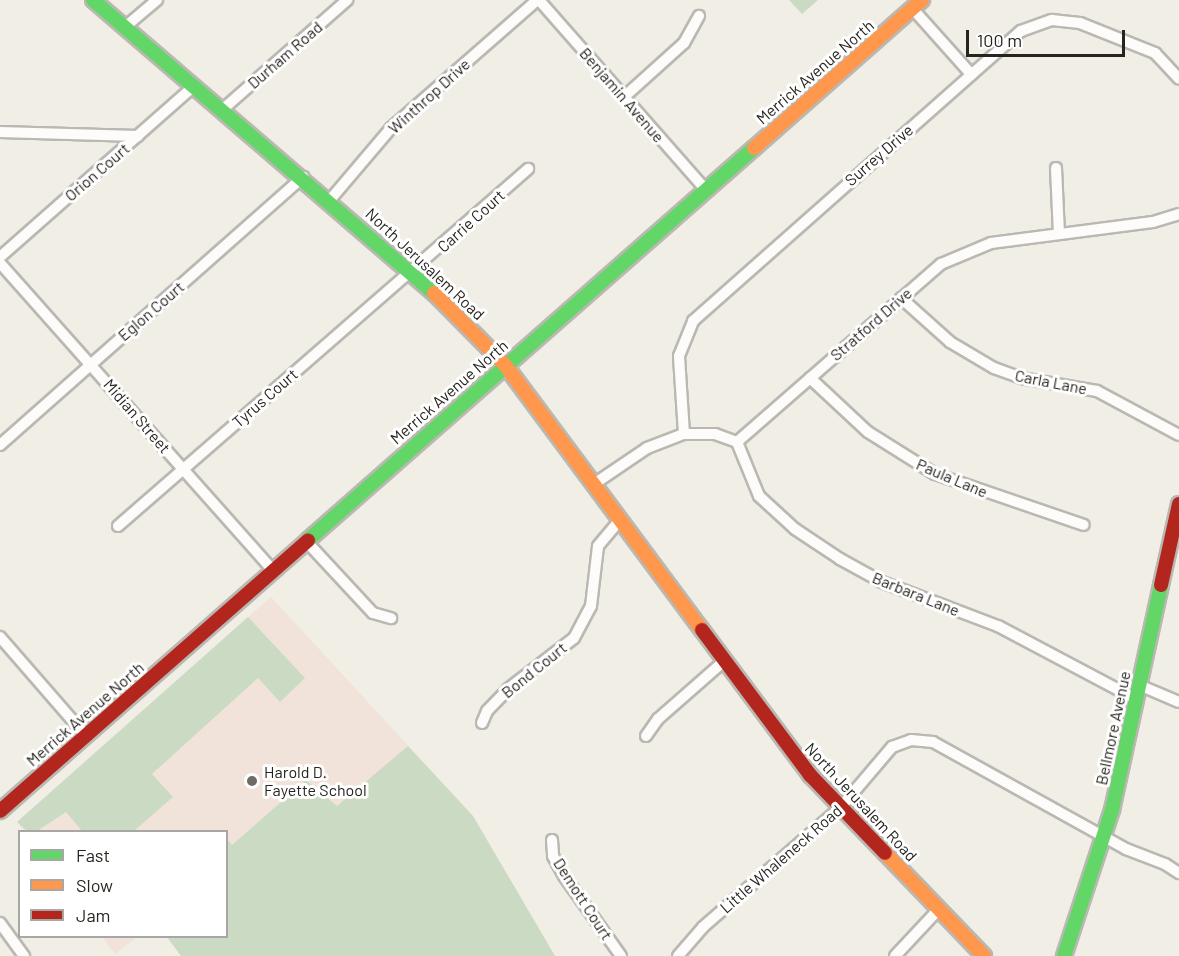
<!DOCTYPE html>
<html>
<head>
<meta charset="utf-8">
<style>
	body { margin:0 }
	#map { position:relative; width:1179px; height:956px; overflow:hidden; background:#f1eee6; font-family:Barlow,sans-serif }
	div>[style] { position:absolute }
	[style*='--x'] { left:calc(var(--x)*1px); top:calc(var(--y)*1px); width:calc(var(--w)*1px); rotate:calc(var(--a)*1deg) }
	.education>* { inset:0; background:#f1e3d9 }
	.green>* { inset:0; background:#cbdbc3 }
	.roads { filter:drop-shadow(2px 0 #bab8b2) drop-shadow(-2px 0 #bab8b2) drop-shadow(0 2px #bab8b2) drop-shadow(0 -2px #bab8b2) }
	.street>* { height:10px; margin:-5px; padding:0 5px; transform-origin:5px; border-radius:5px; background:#fdfcfb }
	.fast>* { height:14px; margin:-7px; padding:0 7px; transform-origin:7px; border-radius:7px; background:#63d668 }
	.slow>* { height:14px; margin:-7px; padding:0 7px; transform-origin:7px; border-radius:7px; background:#ff974d }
	.jam>* { height:14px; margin:-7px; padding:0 7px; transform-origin:7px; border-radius:7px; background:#b3261e }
	.dots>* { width:16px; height:16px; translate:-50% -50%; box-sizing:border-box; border:3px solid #fff; border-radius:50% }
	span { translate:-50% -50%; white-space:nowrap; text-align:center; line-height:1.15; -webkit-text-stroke:6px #fff; paint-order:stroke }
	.street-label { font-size:16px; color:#26241e }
	.poi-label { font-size:16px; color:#26241e }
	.left { translate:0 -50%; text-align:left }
	.legend { position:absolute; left:18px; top:830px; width:210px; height:108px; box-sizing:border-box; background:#fff; border:2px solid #a8a7a5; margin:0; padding:8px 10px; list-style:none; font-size:18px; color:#26241e }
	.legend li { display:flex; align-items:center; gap:12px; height:30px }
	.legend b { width:30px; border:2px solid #a8a7a5 }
	.scale { position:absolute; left:966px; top:30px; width:159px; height:27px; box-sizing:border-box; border:3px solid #26241e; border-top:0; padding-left:8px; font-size:18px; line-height:21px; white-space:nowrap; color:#26241e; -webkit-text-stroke:4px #fff; paint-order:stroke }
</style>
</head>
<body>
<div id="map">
	<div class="education">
		<div style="clip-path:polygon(271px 597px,473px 816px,555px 956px,181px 956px,167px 937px,226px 936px,226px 832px,24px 831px,17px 822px)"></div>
		<div style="clip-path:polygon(102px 937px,137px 937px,115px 954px)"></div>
	</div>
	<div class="green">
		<div style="clip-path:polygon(789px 0,818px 0,802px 14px)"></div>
		<div style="clip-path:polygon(248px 617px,305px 678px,280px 702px,258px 678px,152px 774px,173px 797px,134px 831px,82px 831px,66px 812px,37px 831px,27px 831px,17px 822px)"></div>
		<div style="clip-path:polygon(408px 746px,473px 816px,555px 956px,181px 956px,167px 937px,226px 936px,227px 839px,232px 845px,306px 780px,337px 806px)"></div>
	</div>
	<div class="roads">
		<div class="street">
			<div style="--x:539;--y:0;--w:253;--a:48.7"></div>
			<div style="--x:912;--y:8;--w:89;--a:48.2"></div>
			<div style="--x:125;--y:27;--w:42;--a:-40.2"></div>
			<div style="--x:624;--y:97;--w:81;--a:-42"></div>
			<div style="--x:684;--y:43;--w:31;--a:-61"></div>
			<div style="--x:222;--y:110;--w:167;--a:-41.3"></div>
			<div style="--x:0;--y:132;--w:138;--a:1.7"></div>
			<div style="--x:1056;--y:168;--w:65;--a:87.4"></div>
			<div style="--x:330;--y:200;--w:94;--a:-49.7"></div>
			<div style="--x:391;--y:128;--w:194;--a:-41.2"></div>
			<div style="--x:0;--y:257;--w:259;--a:-41.4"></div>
			<div style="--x:0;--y:263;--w:411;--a:48.4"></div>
			<div style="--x:901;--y:298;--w:66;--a:41.9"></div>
			<div style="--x:950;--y:342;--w:51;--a:30.6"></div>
			<div style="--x:994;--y:368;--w:29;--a:20"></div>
			<div style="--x:1021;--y:378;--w:77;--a:9.7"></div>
			<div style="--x:1097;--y:391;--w:93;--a:28.2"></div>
			<div style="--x:810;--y:378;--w:79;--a:43"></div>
			<div style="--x:868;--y:432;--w:79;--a:32.1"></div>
			<div style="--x:935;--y:474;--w:157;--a:18.9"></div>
			<div style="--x:684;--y:434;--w:78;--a:-93.7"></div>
			<div style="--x:679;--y:356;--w:38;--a:-68"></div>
			<div style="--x:693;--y:321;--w:438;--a:-41.5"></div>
			<div style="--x:1021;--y:31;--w:33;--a:-20"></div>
			<div style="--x:1052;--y:20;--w:28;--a:6"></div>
			<div style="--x:1080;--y:23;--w:81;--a:21.8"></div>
			<div style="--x:1155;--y:53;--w:35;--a:47"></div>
			<div style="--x:737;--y:442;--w:271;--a:-41.1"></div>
			<div style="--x:941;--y:264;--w:54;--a:-22.8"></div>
			<div style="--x:991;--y:243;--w:163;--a:-7.4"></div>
			<div style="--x:1153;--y:222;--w:27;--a:-17"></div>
			<div style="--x:737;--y:442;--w:58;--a:67.8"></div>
			<div style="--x:759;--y:496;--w:49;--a:42.5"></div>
			<div style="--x:795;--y:529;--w:54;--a:33.7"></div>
			<div style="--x:840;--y:559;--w:48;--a:28.7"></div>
			<div style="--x:882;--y:582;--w:124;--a:20.8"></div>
			<div style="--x:998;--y:626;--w:156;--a:27.9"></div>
			<div style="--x:0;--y:445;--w:405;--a:-41.5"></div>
			<div style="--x:594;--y:484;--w:64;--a:-34.2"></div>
			<div style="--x:647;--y:448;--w:40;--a:-21"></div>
			<div style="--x:684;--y:434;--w:31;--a:0"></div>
			<div style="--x:715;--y:434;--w:23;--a:20"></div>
			<div style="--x:118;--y:526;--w:544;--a:-41.05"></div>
			<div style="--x:306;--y:541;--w:98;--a:47.1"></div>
			<div style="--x:373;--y:613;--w:19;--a:16"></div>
			<div style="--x:0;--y:637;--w:131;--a:49"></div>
			<div style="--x:1139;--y:685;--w:43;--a:23"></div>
			<div style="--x:482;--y:723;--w:13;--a:-67"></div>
			<div style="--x:487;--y:711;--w:30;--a:-46"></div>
			<div style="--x:508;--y:689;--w:83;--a:-37.7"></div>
			<div style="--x:574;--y:638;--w:36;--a:-62"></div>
			<div style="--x:591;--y:606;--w:60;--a:-83.3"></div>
			<div style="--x:598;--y:546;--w:34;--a:-50"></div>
			<div style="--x:646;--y:736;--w:21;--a:-55"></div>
			<div style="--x:658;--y:719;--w:88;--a:-41.3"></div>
			<div style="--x:552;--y:840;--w:16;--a:86"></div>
			<div style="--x:553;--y:856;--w:23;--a:61"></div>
			<div style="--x:564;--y:876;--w:98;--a:54.5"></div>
			<div style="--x:0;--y:923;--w:41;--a:54"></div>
			<div style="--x:678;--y:956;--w:38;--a:-49"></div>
			<div style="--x:703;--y:927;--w:183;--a:-41"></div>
			<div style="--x:841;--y:807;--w:79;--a:-49.6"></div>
			<div style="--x:892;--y:747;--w:20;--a:-20"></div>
			<div style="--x:911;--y:740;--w:22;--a:5"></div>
			<div style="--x:933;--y:742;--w:221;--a:29"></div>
			<div style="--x:1126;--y:849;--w:42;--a:21"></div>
			<div style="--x:1165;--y:864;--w:17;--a:33"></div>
			<div style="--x:895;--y:956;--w:63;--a:-46.9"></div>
		</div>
		<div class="fast">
			<div style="--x:93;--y:0;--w:450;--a:40.7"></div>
			<div style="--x:308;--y:540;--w:594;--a:-41.31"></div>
			<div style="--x:1064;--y:956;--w:154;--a:-71.8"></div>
			<div style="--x:1112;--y:810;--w:230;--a:-77.7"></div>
		</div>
		<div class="slow">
			<div style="--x:754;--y:148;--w:224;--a:-41.4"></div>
			<div style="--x:434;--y:293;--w:101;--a:45.4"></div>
			<div style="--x:505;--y:365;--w:330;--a:53.4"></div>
			<div style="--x:885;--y:853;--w:143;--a:46.1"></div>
		</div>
		<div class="jam">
			<div style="--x:1161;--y:585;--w:83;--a:-77.5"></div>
			<div style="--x:702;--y:630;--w:181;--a:53.3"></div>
			<div style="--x:810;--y:775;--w:108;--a:46.1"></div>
			<div style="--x:0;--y:811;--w:410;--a:-41.3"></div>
		</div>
	</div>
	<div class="dots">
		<div style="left:252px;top:781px;background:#6d6b64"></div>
	</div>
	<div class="street-label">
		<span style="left:285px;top:55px;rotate:-41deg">Durham Road</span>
		<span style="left:815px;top:72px;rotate:-41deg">Merrick Avenue North</span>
		<span style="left:622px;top:95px;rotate:49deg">Benjamin Avenue</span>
		<span style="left:429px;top:96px;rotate:-42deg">Winthrop Drive</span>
		<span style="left:879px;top:155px;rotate:-41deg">Surrey Drive</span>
		<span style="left:97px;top:172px;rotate:-41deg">Orion Court</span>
		<span style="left:471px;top:221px;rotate:-42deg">Carrie Court</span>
		<span style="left:425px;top:264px;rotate:43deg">North Jerusalem Road</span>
		<span style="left:151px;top:311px;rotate:-41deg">Eglon Court</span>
		<span style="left:871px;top:324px;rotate:-41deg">Stratford Drive</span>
		<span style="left:1051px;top:382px;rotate:11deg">Carla Lane</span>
		<span style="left:449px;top:392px;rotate:-41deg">Merrick Avenue North</span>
		<span style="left:265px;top:398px;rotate:-41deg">Tyrus Court</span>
		<span style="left:137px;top:416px;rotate:49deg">Midian Street</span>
		<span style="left:952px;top:478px;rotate:23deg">Paula Lane</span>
		<span style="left:916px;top:594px;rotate:22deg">Barbara Lane</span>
		<span style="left:534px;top:670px;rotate:-39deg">Bond Court</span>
		<span style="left:85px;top:714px;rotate:-41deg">Merrick Avenue North</span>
		<span style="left:1113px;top:728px;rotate:-78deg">Bellmore Avenue</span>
		<span style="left:861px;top:802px;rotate:47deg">North Jerusalem Road</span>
		<span style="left:781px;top:859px;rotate:-41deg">Little Whaleneck Road</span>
		<span style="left:583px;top:899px;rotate:57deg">Demott Court</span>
	</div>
	<div class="poi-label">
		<span class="left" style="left:264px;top:781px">Harold D.<br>Fayette School</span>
	</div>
	<ul class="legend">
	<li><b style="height:8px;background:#63d668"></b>Fast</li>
	<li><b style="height:8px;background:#ff974d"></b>Slow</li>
	<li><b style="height:8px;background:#b3261e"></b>Jam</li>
	</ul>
	<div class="scale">100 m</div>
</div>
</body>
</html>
